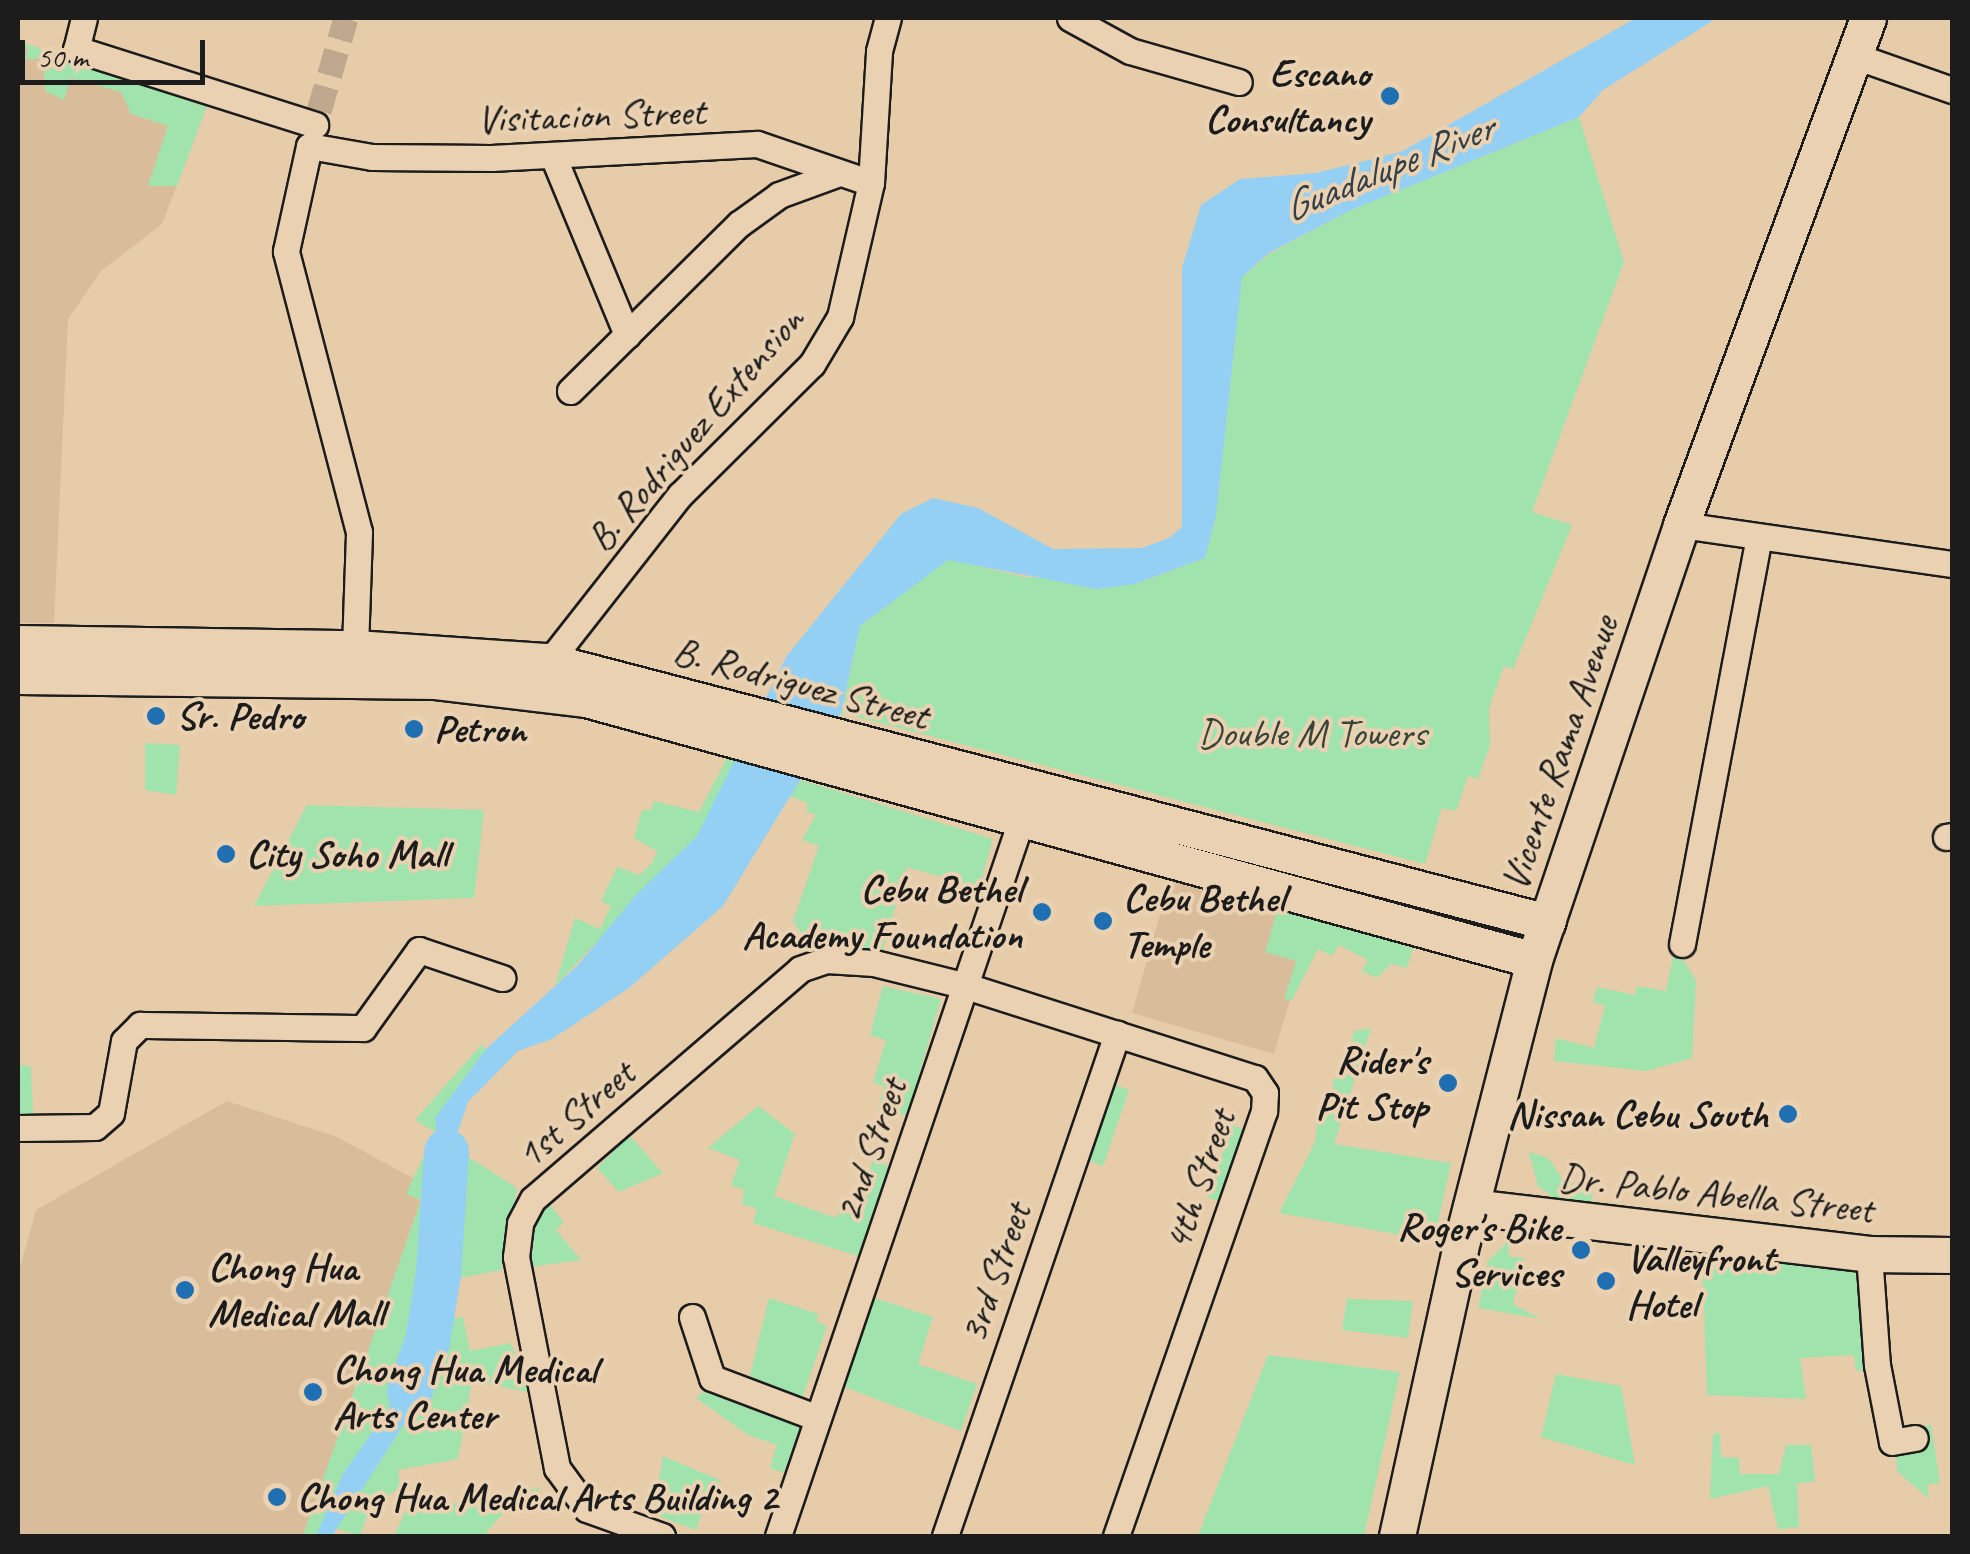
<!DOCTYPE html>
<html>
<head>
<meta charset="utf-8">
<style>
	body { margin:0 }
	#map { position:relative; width:1970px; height:1554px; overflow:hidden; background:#e7ccaa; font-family:Caveat,sans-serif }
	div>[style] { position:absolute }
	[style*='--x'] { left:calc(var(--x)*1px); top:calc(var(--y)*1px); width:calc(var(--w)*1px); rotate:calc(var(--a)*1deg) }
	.built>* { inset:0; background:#d9bd9a }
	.green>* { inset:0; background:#a1e3ad }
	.water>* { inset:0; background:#94cff4 }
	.river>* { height:45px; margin:-22.5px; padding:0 22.5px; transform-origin:22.5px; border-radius:22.5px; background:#94cff4 }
	.street-tunnel>* { height:25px; margin-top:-12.5px; transform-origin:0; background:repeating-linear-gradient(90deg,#bea98e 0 25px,transparent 0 37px) }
	.roads { filter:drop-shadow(2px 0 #1c1c1c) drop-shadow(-2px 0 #1c1c1c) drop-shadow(0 2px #1c1c1c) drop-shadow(0 -2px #1c1c1c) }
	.street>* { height:25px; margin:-12.5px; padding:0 12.5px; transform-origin:12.5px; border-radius:12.5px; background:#e9d1b1 }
	.secondary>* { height:35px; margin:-17.5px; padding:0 17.5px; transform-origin:17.5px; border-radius:17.5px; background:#e9d1b1 }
	.dots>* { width:28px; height:28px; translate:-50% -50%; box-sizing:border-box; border:5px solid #e9d1b1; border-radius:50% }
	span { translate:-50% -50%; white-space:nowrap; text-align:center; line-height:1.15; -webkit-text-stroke:8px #e9d1b1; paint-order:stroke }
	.poi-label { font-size:40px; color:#1c1c1c; font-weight:700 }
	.right { translate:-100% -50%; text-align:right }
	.left { translate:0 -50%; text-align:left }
	.street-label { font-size:40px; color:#1c1c1c }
	.park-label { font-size:40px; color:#374439 }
	.water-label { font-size:42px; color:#344047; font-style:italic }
	.frame { position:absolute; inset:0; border:20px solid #1c1c1c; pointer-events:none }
	.scale { position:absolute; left:20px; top:40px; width:185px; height:45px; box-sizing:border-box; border:5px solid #1c1c1c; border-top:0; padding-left:12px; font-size:30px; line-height:35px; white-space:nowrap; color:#1c1c1c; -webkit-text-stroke:8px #e9d1b1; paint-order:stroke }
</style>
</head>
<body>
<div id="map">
	<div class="built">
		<div style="clip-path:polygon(18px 41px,207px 106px,162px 224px,101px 271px,68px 319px,54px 623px,18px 623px)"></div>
		<div style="clip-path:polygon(1171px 876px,1314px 918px,1274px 1054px,1132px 1013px)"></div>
		<div style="clip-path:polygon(227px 1101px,337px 1137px,422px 1183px,427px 1272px,316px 1536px,18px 1536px,18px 1274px,36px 1210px)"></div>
	</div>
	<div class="green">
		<div style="clip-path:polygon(18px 41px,207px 106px,177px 186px,148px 186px,168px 126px,131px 114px,121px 92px,71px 78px,64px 100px,45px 91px,43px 59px,25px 59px,28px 49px)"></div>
		<div style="clip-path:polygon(1579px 117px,1624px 262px,1532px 512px,1572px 525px,1513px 669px,1504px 666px,1489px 708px,1490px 745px,1478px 779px,1468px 776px,1456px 811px,1442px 808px,1425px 864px,841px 713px,860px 626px,948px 559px,1024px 577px,1136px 584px,1205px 558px,1216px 516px,1242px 277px,1269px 254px,1349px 211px)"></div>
		<div style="clip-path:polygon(145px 743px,180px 745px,176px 795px,145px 790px)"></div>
		<div style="clip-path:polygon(728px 756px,738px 759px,697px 836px,555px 986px,575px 918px,600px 929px,611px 906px,601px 901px,617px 867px,640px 875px,652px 863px,657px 851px,634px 838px,642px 810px,651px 810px,654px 801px,699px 812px)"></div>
		<div style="clip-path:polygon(801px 780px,993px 839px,979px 888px,907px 867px,882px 953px,810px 948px,793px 921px,819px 846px,802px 840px,816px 815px,806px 811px,808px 803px,789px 796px)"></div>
		<div style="clip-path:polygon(307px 805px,484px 810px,474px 898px,254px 906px)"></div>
		<div style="clip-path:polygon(1278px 908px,1413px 948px,1407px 968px,1391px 964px,1377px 978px,1362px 971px,1368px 960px,1339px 945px,1332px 956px,1318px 949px,1292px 1000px,1284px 999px,1296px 961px,1265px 952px)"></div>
		<div style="clip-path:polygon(1675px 946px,1696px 981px,1692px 1058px,1646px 1071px,1554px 1061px,1556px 1038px,1594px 1048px,1605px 1006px,1593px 1002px,1597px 987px,1635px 995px,1637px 986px,1666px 991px)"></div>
		<div style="clip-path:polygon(883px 986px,941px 999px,907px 1116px,878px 1108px,884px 1086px,873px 1083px,886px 1040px,870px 1035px)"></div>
		<div style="clip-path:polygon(1371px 1028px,1334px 1144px,1451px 1163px,1434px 1241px,1279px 1213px,1315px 1142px,1319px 1111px,1329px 1112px,1334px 1078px,1345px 1079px,1354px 1031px)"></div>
		<div style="clip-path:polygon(481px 1045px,486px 1049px,435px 1118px,437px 1140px,422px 1183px,432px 1252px,405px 1386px,343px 1474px,317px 1536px,303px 1536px,421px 1200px,406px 1194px,435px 1132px,415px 1120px)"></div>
		<div style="clip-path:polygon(18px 1065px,31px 1066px,33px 1114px,18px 1114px)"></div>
		<div style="clip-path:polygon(1107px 1082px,1129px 1090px,1103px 1166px,1081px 1158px)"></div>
		<div style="clip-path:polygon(758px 1106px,795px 1134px,774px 1196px,836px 1218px,841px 1206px,859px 1211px,872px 1161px,889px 1166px,861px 1257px,753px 1223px,757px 1209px,742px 1204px,744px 1190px,731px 1185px,740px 1160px,708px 1148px)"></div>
		<div style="clip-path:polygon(1232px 1125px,1249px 1131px,1225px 1203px,1208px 1198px)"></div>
		<div style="clip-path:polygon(629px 1135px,663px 1173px,619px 1192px,597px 1168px)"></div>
		<div style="clip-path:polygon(454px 1148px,517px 1188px,501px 1270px,440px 1282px,448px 1319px,463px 1317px,470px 1351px,511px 1343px,528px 1392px,472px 1381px,458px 1459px,398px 1470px,400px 1488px,370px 1507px,360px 1536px,335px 1528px,422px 1396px)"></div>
		<div style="clip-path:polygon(1529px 1152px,1548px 1158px,1564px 1181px,1593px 1188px,1591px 1208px,1563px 1205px,1538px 1186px)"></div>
		<div style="clip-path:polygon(549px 1204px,564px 1222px,556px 1230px,581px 1260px,531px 1267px,536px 1213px)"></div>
		<div style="clip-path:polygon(1511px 1238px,1508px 1256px,1524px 1258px,1513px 1304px,1541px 1319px,1478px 1308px,1488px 1261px)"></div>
		<div style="clip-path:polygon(1702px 1252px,1863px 1267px,1868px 1370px,1856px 1371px,1854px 1355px,1800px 1358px,1806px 1399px,1707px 1395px)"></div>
		<div style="clip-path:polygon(862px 1294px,933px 1317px,918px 1364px,977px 1384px,961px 1431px,834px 1383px)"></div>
		<div style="clip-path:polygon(769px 1298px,818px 1314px,817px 1322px,827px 1326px,802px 1399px,749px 1379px)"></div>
		<div style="clip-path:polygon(1347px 1299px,1413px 1301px,1408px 1338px,1342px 1330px)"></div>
		<div style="clip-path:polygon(1268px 1355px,1400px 1372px,1364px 1536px,1198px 1536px)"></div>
		<div style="clip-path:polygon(1556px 1374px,1621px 1386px,1635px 1465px,1541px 1437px)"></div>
		<div style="clip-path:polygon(708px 1388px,801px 1426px,784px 1473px,770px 1468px,777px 1445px,748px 1435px,696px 1398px)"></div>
		<div style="clip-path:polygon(1931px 1425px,1940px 1483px,1927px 1485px,1929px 1499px,1897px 1471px,1894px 1427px)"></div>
		<div style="clip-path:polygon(1720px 1433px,1721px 1457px,1739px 1458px,1740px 1474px,1779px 1474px,1786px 1445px,1811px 1445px,1815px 1481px,1797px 1484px,1799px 1527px,1778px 1529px,1768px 1486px,1710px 1499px,1713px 1434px)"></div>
		<div style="clip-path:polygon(663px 1456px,722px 1481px,712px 1485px,696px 1530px,653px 1514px)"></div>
		<div style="clip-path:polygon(544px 1487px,515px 1500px,483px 1536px,394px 1536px,405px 1512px)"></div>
	</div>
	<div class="water">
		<div style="clip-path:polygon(1636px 18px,1717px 18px,1603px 90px,1579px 117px,1349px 211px,1269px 253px,1242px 277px,1216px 516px,1205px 558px,1135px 584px,1096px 589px,948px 560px,860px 626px,841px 713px,723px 906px,629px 988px,552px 1039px,518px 1051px,468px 1102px,450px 1155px,422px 1396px,332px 1536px,316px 1536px,343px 1474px,405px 1385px,432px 1252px,422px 1183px,437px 1140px,435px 1118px,486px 1049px,577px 966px,636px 895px,697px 836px,786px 657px,901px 514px,933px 498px,978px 508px,1053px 549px,1142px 548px,1169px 538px,1182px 527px,1182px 268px,1201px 205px,1240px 179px,1316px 173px,1401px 152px)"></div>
	</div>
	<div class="river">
		<div style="--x:409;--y:1392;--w:54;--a:-70.6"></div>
		<div style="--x:427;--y:1341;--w:69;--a:-80.8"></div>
		<div style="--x:438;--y:1273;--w:122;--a:-86.2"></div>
	</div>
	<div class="street-tunnel">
		<div style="--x:309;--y:146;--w:133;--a:-73.9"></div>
	</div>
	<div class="roads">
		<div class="street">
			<div style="--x:84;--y:18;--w:32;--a:104"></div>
			<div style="--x:76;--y:49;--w:251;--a:17.6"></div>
			<div style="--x:1070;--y:18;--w:68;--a:28.8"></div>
			<div style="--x:1130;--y:51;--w:113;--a:15.9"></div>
			<div style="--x:1855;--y:56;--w:103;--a:19.3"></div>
			<div style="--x:553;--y:156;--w:194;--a:67.5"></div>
			<div style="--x:570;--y:391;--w:238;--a:-44.7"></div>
			<div style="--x:739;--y:224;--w:49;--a:-35.9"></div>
			<div style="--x:779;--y:195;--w:64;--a:-20.1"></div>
			<div style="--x:1681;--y:525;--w:274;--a:8.2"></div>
			<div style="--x:355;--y:648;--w:116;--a:-88"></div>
			<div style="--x:359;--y:532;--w:290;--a:-104.6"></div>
			<div style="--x:286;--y:251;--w:107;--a:-77.6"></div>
			<div style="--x:309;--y:146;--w:64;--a:9.9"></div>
			<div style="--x:372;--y:157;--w:119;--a:0.5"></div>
			<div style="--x:491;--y:158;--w:266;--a:-3"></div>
			<div style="--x:757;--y:144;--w:120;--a:18.9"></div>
			<div style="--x:541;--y:672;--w:225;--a:-51.9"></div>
			<div style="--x:680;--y:495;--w:186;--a:-44.8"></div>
			<div style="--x:812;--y:364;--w:55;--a:-59.2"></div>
			<div style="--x:840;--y:317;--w:138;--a:-77"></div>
			<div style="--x:871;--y:183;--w:132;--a:-86.5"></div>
			<div style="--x:879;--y:51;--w:34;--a:-75"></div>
			<div style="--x:1946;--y:837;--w:6;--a:-9"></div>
			<div style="--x:1682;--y:944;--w:411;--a:-79.3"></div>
			<div style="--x:18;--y:1128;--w:77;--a:-0.7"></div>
			<div style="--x:95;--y:1127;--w:21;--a:-41"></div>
			<div style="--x:111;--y:1113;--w:73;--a:-79.8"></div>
			<div style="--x:124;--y:1041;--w:23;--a:-45"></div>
			<div style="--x:140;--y:1025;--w:223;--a:0.8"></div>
			<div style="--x:363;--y:1028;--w:96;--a:-54.3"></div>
			<div style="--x:419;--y:950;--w:88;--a:18.6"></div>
			<div style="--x:1869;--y:1254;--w:111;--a:85.9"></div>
			<div style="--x:1877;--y:1365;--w:78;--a:79"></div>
			<div style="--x:1892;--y:1442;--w:23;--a:-10"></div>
			<div style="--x:692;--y:1317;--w:64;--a:71.8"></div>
			<div style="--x:712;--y:1378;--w:113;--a:20.7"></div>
			<div style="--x:662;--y:1536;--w:80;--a:-160.2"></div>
			<div style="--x:587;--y:1509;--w:51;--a:-126.2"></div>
			<div style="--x:557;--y:1468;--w:215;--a:-101"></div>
			<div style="--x:516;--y:1257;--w:34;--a:-83"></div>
			<div style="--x:520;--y:1223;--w:27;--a:-62"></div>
			<div style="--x:533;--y:1199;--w:352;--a:-40.7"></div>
			<div style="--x:800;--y:969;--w:28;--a:-19"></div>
			<div style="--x:826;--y:960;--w:48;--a:3.6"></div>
			<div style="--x:874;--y:963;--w:95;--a:14"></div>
			<div style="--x:966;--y:986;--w:303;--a:17.7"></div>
			<div style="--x:1255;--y:1078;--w:18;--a:56"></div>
			<div style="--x:1265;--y:1093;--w:18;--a:93"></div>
			<div style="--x:1264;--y:1111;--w:450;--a:109.2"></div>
			<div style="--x:778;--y:1536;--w:771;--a:-71.24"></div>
			<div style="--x:945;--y:1536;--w:531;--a:-71.09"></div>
		</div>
		<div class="secondary">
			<div style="--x:18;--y:643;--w:337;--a:0.9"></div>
			<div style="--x:355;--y:648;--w:193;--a:3.9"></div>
			<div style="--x:548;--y:661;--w:1033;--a:14.64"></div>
			<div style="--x:18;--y:676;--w:416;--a:0.7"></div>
			<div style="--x:434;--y:681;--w:153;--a:6.8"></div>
			<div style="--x:586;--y:699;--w:983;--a:15.39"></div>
			<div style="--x:1471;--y:1207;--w:401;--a:6.7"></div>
			<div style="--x:1869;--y:1254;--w:83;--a:0.7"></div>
			<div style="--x:1397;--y:1536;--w:306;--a:-77.6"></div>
			<div style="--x:1463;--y:1237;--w:286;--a:-75.6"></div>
			<div style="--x:1534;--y:960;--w:459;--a:-71.3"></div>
			<div style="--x:1681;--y:525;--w:540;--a:-69.75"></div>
		</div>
	</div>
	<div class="dots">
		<div style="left:1390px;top:96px;background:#1f6fb2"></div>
		<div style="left:156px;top:716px;background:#1f6fb2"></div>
		<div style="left:414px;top:729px;background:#1f6fb2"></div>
		<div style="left:226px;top:854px;background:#1f6fb2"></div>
		<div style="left:1042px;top:912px;background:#1f6fb2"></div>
		<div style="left:1103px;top:921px;background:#1f6fb2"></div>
		<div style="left:1448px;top:1083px;background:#1f6fb2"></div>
		<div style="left:1788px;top:1114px;background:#1f6fb2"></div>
		<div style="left:1581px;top:1250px;background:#1f6fb2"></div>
		<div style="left:1606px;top:1281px;background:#1f6fb2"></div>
		<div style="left:185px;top:1290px;background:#1f6fb2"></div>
		<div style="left:313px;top:1392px;background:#1f6fb2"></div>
		<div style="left:277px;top:1497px;background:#1f6fb2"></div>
	</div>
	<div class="poi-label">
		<span class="right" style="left:1370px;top:96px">Escano<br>Consultancy</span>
		<span class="left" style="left:176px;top:716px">Sr. Pedro</span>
		<span class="left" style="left:434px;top:729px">Petron</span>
		<span class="left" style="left:246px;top:854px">City Soho Mall</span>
		<span class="right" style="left:1022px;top:912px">Cebu Bethel<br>Academy Foundation</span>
		<span class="left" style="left:1123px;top:921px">Cebu Bethel<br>Temple</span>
		<span class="right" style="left:1428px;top:1083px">Rider's<br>Pit Stop</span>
		<span class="right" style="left:1768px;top:1114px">Nissan Cebu South</span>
		<span class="right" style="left:1561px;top:1250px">Roger's Bike<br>Services</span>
		<span class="left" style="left:1626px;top:1281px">Valleyfront<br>Hotel</span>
		<span class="left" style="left:208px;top:1290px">Chong Hua<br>Medical Mall</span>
		<span class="left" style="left:333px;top:1392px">Chong Hua Medical<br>Arts Center</span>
		<span class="left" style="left:297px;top:1497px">Chong Hua Medical Arts Building 2</span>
	</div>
	<div class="street-label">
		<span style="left:591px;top:115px;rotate:-2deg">Visitacion Street</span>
		<span style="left:695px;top:429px;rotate:-49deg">B. Rodriguez Extension</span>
		<span style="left:801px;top:683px;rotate:15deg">B. Rodriguez Street</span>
		<span style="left:1559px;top:753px;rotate:-71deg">Vicente Rama Avenue</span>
		<span style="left:575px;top:1114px;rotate:-41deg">1st Street</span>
		<span style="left:870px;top:1150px;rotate:-71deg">2nd Street</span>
		<span style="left:1199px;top:1180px;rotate:-71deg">4th Street</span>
		<span style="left:1716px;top:1193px;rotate:6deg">Dr. Pablo Abella Street</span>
		<span style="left:995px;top:1273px;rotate:-71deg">3rd Street</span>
	</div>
	<div class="park-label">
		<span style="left:1312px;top:733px">Double M Towers</span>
	</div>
	<div class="water-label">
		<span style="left:1388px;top:168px;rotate:-22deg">Guadalupe River</span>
	</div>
	<div class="frame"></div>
	<div class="scale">50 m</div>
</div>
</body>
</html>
